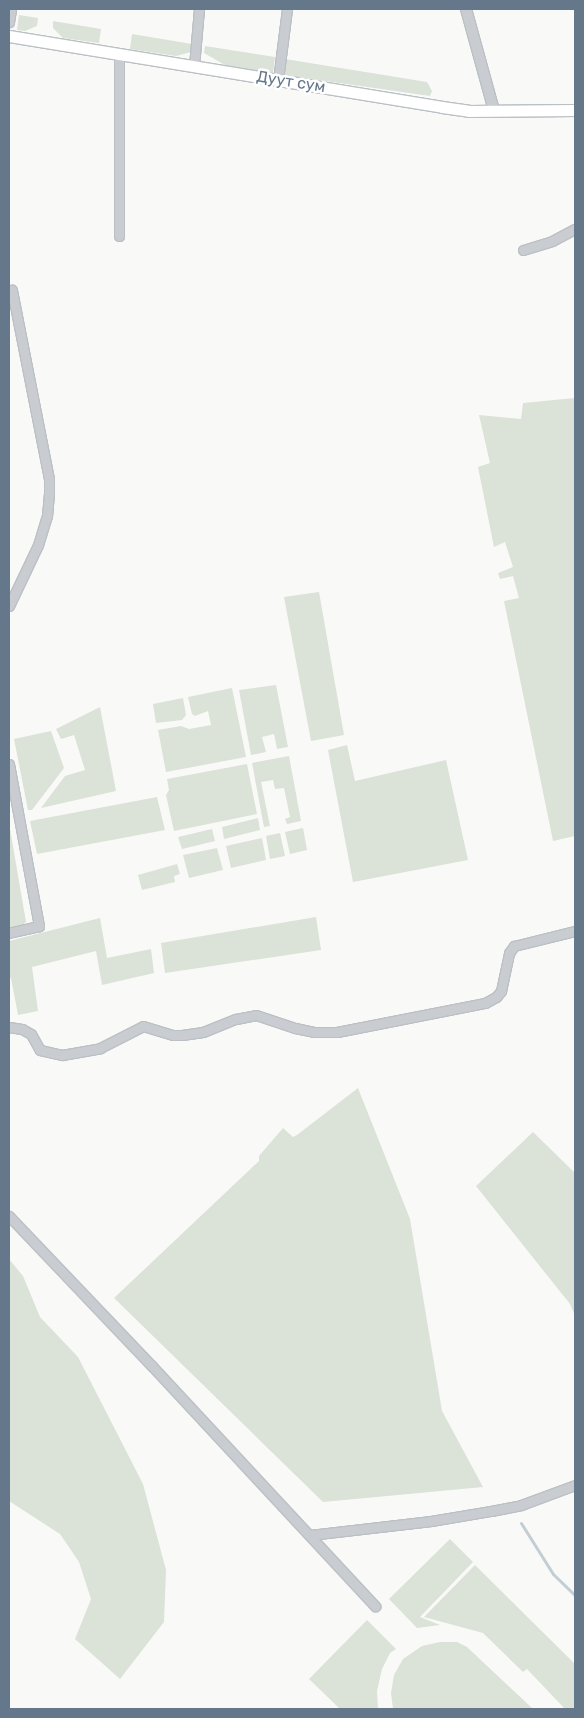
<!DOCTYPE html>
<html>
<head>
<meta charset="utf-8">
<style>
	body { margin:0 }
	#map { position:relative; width:584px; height:1718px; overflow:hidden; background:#f9faf7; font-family:Rubik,sans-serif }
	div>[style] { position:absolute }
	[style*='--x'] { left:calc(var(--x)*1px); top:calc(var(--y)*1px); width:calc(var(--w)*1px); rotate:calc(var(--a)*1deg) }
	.green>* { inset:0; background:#dbe2d7 }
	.stream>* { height:3px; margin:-1.5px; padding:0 1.5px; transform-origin:1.5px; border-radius:1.5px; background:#c3ced4 }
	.roads { filter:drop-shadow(1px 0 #bbc0c5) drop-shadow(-1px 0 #bbc0c5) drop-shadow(0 1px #bbc0c5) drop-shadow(0 -1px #bbc0c5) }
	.minor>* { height:9px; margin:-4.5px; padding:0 4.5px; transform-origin:4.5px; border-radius:4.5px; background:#c9cdd1 }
	.tertiary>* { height:10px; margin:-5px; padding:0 5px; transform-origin:5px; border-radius:5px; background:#c9cdd1 }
	.secondary>* { height:11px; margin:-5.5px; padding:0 5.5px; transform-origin:5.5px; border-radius:5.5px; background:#fff }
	span { translate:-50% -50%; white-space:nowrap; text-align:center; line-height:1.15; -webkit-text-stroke:5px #fff; paint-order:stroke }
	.street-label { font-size:16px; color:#65788b }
	.frame { position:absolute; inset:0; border:10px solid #65788b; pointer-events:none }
</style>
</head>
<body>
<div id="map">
	<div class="green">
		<div style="clip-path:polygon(19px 15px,38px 18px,37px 26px,25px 31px,17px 30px)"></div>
		<div style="clip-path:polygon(53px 21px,101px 29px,99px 43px,63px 38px,53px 28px)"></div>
		<div style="clip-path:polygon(132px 34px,192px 44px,191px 52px,176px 56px,130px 49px)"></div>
		<div style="clip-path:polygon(205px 46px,275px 57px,273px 73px,225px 65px,204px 53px)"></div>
		<div style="clip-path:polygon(285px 59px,427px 82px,432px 91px,430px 96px,284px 75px)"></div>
		<div style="clip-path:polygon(575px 398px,575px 836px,553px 841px,504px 601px,519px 598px,513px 576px,500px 579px,498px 573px,513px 567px,505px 542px,494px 547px,478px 467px,490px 463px,479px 415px,521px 419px,523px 403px)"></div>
		<div style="clip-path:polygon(319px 592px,344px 735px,311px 741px,284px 597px)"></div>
		<div style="clip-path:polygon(276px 685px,288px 747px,277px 749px,274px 734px,262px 737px,266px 752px,251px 755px,239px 690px)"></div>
		<div style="clip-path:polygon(232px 688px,246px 757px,166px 772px,158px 730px,181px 726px,189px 729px,211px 725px,208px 711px,195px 716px,192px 714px,188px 697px)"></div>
		<div style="clip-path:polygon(183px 698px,186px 715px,182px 720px,156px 723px,153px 704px)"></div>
		<div style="clip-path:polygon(100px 707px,116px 791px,41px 808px,65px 776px,85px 770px,74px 735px,61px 739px,56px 729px)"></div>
		<div style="clip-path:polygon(51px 731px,64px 768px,32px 810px,28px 810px,14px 739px)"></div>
		<div style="clip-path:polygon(347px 745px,355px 781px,446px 760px,468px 860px,353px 882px,328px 750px)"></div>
		<div style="clip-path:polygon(289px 756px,301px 821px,287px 824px,285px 819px,290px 817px,284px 788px,275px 789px,273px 780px,261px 782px,270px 826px,264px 827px,252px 763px)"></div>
		<div style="clip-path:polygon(247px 764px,257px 814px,174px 831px,166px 795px,169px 790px,167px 779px)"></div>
		<div style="clip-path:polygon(157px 797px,165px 830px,37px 854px,30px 821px)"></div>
		<div style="clip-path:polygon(258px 818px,260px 830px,224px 839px,222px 827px)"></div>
		<div style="clip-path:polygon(9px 823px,26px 922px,23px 925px,9px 928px)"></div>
		<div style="clip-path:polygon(303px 828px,307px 850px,290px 854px,285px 832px)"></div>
		<div style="clip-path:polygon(212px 829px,215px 841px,182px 849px,178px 837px)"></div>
		<div style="clip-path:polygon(280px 833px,285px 856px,270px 859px,266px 836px)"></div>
		<div style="clip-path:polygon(262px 838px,266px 860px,231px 868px,226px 846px)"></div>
		<div style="clip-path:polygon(217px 848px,223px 870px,189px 878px,183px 855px)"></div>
		<div style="clip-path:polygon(177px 864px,180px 874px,174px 876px,175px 882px,142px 890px,138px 875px)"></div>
		<div style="clip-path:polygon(316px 917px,321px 950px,165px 973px,161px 943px)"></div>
		<div style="clip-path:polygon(100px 918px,107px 958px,151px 949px,154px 973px,102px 985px,96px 951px,32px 967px,38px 1011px,18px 1015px,11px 978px,9px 978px,9px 941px)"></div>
		<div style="clip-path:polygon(358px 1088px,410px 1219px,442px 1411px,483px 1487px,323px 1502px,114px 1298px,259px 1161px,259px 1156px,283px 1128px,293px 1137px,297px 1135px)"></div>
		<div style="clip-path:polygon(533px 1132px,575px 1173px,575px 1316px,570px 1304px,476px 1186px)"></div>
		<div style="clip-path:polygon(9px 1259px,23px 1276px,40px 1317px,78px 1357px,143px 1484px,166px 1570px,164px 1622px,120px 1679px,75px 1639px,91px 1599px,79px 1562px,60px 1534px,9px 1501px)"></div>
		<div style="clip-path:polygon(450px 1539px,473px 1562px,420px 1617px,440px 1625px,417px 1628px,389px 1599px)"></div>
		<div style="clip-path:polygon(475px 1565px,575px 1664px,575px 1709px,565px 1709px,527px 1669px,523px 1672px,483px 1633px,424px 1617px)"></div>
		<div style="clip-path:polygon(367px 1620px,396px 1649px,390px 1653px,382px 1669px,377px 1691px,378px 1709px,340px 1709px,309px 1679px)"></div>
		<div style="clip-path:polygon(440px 1642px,457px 1642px,467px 1647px,533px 1709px,393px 1709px,391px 1693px,394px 1675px,403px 1659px,422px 1646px)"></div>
	</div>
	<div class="stream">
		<div style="--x:521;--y:1523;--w:60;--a:57.9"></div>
		<div style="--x:553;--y:1574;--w:30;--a:44"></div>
	</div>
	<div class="roads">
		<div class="minor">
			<div style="--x:9;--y:22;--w:13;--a:-81"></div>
			<div style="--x:119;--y:54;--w:182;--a:90"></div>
			<div style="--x:194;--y:66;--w:57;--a:-85"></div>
			<div style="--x:278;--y:80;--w:72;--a:-82.8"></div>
			<div style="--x:523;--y:250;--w:30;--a:-17"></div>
			<div style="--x:552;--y:241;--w:26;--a:-28"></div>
			<div style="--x:9;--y:606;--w:68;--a:-64.6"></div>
			<div style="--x:38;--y:545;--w:30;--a:-73"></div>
			<div style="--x:47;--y:516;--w:22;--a:-85"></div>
			<div style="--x:49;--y:494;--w:15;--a:-90"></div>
			<div style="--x:49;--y:479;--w:193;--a:-101.1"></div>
			<div style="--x:9;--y:764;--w:165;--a:79.5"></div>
			<div style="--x:39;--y:926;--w:31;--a:167"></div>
			<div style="--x:9;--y:1027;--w:13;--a:9"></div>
			<div style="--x:22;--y:1029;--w:10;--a:29"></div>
			<div style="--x:31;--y:1034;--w:18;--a:61"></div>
			<div style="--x:40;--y:1050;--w:23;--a:13"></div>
			<div style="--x:62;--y:1055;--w:39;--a:-10"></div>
			<div style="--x:100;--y:1048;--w:48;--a:-27.1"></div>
			<div style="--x:143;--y:1026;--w:31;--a:17"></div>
			<div style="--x:173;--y:1035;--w:9;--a:0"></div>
			<div style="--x:182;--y:1035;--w:21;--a:-8"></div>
			<div style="--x:203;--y:1032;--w:35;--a:-22"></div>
			<div style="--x:236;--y:1019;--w:20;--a:-11"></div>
			<div style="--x:256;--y:1015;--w:41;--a:18.4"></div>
			<div style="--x:295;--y:1028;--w:19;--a:12"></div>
			<div style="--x:314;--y:1032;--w:23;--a:0"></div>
			<div style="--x:337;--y:1032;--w:151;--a:-11.1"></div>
			<div style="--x:485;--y:1003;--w:13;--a:-29"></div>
			<div style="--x:496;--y:997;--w:8;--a:-50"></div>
			<div style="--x:501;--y:991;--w:39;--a:-78"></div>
			<div style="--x:509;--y:953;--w:9;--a:-54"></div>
			<div style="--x:514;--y:946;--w:63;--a:-13.8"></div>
			<div style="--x:9;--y:1216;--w:207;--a:46.4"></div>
			<div style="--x:152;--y:1366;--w:328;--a:47.1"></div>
			<div style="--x:310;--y:1535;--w:122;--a:-6.6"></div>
			<div style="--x:431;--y:1521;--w:61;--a:-9.5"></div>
			<div style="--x:491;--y:1511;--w:31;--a:-11"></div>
			<div style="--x:521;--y:1505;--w:58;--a:-20.3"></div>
		</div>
		<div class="tertiary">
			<div style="--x:466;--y:9;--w:106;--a:74.6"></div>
		</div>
		<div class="secondary">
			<div style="--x:9;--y:36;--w:439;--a:9.3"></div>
			<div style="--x:442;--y:107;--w:27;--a:8"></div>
			<div style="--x:469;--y:111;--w:106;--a:-0.5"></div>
		</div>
	</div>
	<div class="street-label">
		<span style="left:291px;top:82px;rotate:9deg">Дуут сум</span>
	</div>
	<div class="frame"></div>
</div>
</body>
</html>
